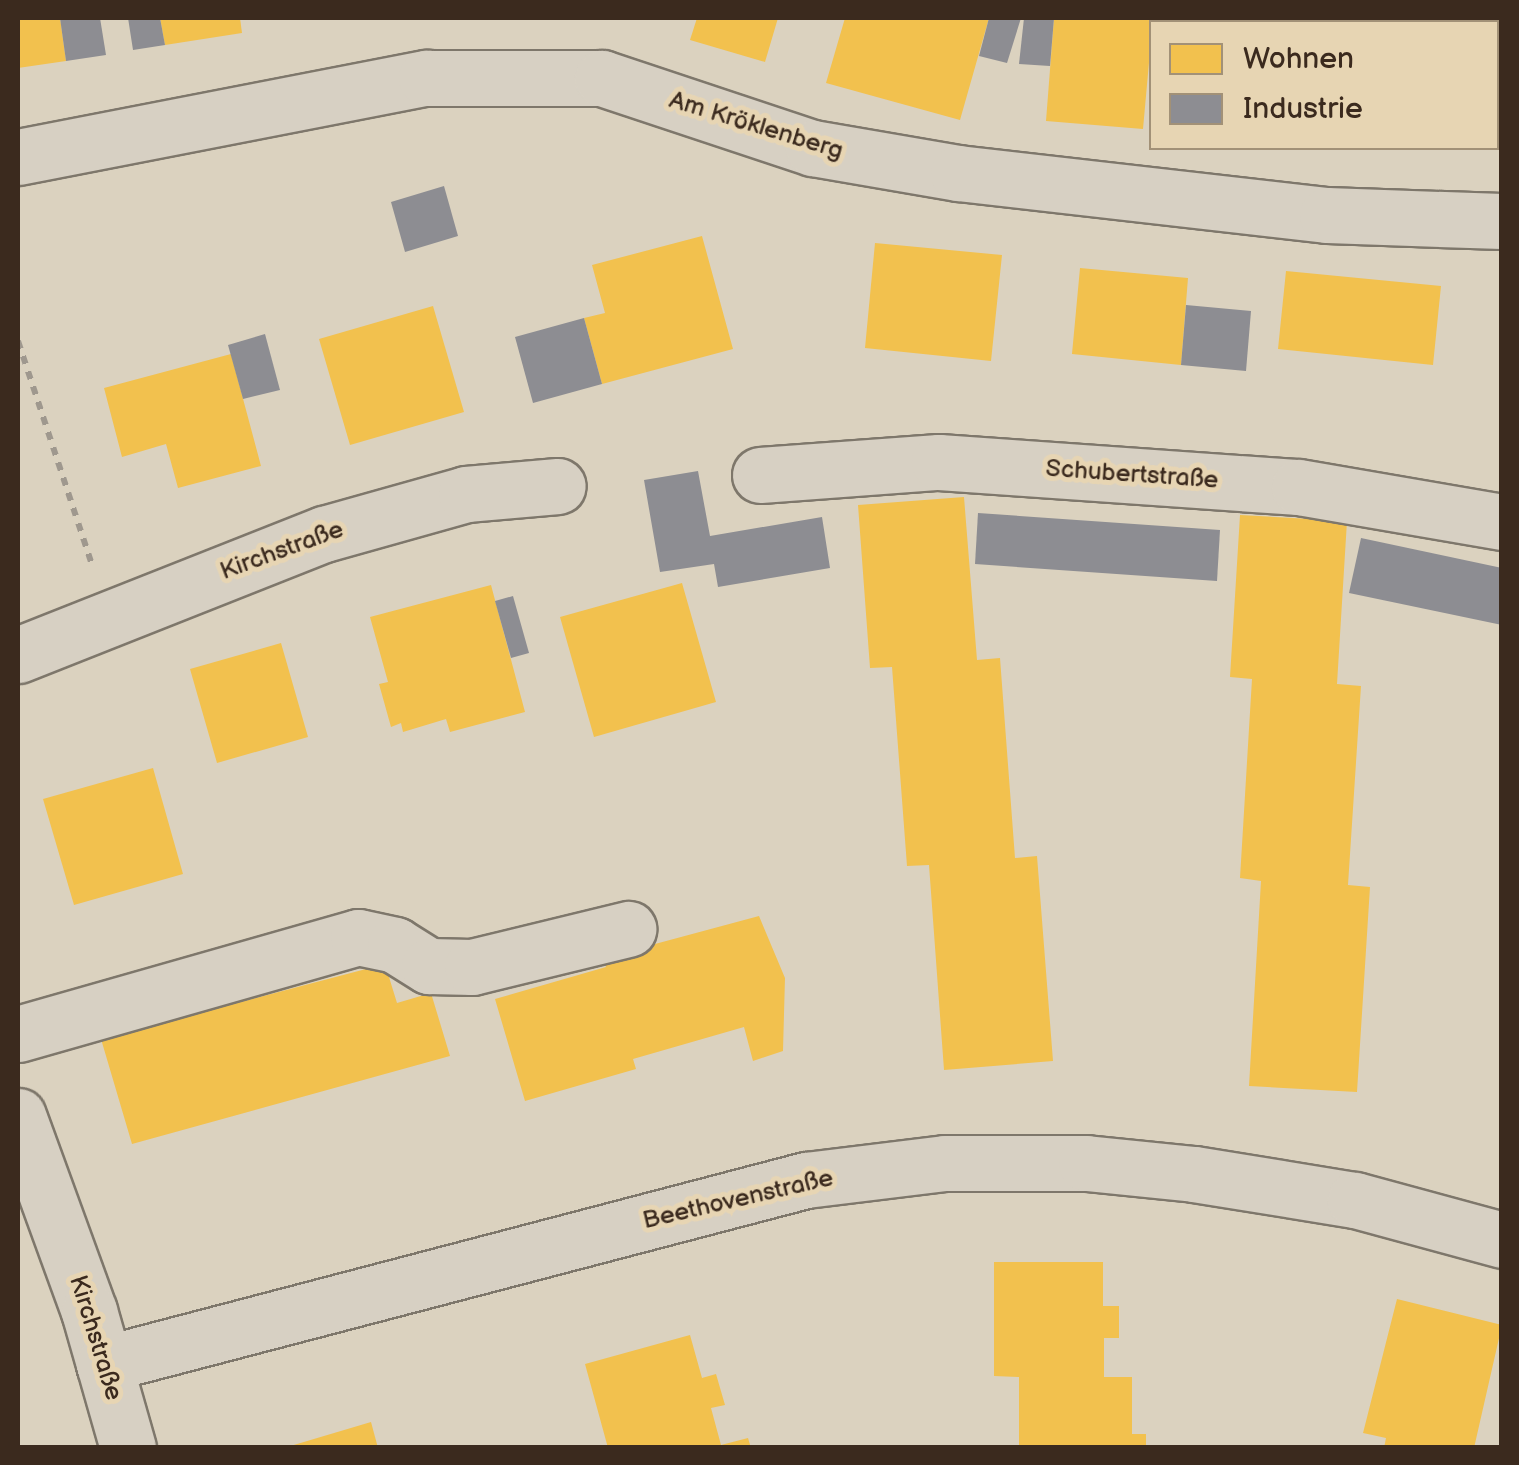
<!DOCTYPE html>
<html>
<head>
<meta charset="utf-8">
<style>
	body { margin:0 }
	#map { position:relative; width:1519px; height:1465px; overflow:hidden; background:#dbd2bf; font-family:"Balsamiq Sans",sans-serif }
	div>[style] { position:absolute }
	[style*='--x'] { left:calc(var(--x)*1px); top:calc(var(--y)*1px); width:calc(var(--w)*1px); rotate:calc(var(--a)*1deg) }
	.homes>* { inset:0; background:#f2c14e }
	.industry>* { inset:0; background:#8d8d92 }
	.path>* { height:6px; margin-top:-3px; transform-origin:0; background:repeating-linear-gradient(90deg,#9f988e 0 8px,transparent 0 16px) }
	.roads { filter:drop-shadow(2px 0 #7e776b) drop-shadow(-2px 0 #7e776b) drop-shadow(0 2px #7e776b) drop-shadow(0 -2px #7e776b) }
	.minor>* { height:55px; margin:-27.5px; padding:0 27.5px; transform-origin:27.5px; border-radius:27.5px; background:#d7d0c3 }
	span { translate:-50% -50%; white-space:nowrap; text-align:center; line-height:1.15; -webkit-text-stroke:10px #e7d5b3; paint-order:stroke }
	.street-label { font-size:25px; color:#3b2a1e }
	.frame { position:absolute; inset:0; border:20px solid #3b2a1e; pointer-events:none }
	.legend { position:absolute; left:1149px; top:20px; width:350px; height:130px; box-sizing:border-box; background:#e7d5b3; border:2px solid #a29177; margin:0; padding:12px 18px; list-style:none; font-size:30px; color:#3b2a1e }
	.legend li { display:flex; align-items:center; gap:20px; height:50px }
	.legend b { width:50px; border:2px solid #a29177 }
</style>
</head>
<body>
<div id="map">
	<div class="homes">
		<div style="clip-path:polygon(18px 18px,60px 18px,66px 61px,18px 68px)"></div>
		<div style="clip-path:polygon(160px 18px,240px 18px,242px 33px,165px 45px)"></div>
		<div style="clip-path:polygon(697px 18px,778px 18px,765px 62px,690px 40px)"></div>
		<div style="clip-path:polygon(845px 18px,989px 18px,960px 120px,826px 83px)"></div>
		<div style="clip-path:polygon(1054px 18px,1153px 18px,1143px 129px,1046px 121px)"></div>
		<div style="clip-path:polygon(702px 236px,733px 349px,602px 384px,584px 318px,605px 313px,592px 265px)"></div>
		<div style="clip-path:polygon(875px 243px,1002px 255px,991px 361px,865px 348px)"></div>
		<div style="clip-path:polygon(1080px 268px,1188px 278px,1181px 365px,1072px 354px)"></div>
		<div style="clip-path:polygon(1286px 271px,1441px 286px,1433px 365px,1278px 349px)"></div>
		<div style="clip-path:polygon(433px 306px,464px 412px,350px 445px,319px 339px)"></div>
		<div style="clip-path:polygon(231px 354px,261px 466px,178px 488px,166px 444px,122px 457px,104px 388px)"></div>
		<div style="clip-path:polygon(964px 497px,977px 660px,1000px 658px,1015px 858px,1037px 856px,1053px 1061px,944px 1070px,929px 865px,907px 866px,892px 667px,870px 668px,858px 505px)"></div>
		<div style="clip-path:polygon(1240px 515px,1347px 521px,1337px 684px,1361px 686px,1348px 885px,1370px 887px,1357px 1092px,1249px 1086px,1261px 881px,1240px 878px,1252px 679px,1230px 677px)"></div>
		<div style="clip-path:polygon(682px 583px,716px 702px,594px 737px,560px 617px)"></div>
		<div style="clip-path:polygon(491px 585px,525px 712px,450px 732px,446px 719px,403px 732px,401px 723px,391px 727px,379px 684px,388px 682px,370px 617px)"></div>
		<div style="clip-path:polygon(281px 643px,308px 737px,217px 763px,190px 669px)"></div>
		<div style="clip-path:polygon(153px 768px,183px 874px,74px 905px,43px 799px)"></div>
		<div style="clip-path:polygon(759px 916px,785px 978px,783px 1051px,753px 1061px,744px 1027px,633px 1059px,636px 1069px,525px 1101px,495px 999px,606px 967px,603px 958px)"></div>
		<div style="clip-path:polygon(385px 964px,397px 1003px,431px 993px,450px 1056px,132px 1144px,101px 1039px)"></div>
		<div style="clip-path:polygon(994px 1262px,1103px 1262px,1103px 1306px,1119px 1306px,1119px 1338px,1104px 1338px,1104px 1377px,1132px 1377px,1132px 1434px,1146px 1434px,1146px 1448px,1019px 1448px,1019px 1377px,994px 1376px)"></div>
		<div style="clip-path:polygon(1397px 1299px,1502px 1325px,1474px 1448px,1384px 1448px,1386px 1438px,1363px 1433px)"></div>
		<div style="clip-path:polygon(690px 1335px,702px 1378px,716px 1374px,725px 1405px,711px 1408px,721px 1445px,748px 1438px,751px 1448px,608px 1448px,585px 1364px)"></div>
		<div style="clip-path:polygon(371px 1422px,378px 1448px,288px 1448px,287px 1447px)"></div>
	</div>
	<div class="industry">
		<div style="clip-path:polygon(60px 18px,100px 18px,106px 55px,66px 61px)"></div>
		<div style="clip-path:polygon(128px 18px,160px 18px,165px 45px,133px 50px)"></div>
		<div style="clip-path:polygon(989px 18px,1021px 18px,1007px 63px,979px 56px)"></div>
		<div style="clip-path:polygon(1024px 18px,1054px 18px,1050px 66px,1019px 64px)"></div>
		<div style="clip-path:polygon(1496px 88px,1502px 88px,1502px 147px,1496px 147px)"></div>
		<div style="clip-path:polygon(444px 186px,458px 236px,405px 252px,391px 202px)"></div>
		<div style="clip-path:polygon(1186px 305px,1251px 311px,1246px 371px,1181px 365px)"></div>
		<div style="clip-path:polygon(584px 318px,602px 384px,533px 403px,515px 337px)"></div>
		<div style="clip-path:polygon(265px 334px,280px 390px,243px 399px,228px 345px)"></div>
		<div style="clip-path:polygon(698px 471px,710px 536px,822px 517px,830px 568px,718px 587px,714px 564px,660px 572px,644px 480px)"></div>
		<div style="clip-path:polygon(978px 513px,1220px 530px,1217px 581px,975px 564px)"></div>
		<div style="clip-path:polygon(1361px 538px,1502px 568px,1502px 625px,1349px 593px)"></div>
		<div style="clip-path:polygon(513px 596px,529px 653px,511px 658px,495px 601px)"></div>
	</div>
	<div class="path">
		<div style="--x:18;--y:341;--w:233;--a:71.7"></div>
	</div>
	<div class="roads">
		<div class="minor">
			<div style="--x:18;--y:157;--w:416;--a:-11"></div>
			<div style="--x:426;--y:78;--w:176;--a:0"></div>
			<div style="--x:602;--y:78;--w:222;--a:18.4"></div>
			<div style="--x:813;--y:148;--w:147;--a:9.8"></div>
			<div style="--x:958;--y:173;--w:371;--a:6.5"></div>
			<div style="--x:1327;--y:215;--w:175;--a:2"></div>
			<div style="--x:760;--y:475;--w:179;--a:-4.2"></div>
			<div style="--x:939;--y:462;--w:361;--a:4"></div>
			<div style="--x:1299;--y:487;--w:206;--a:9.8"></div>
			<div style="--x:18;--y:655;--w:329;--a:-21.6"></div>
			<div style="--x:324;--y:534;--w:148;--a:-15.7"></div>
			<div style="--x:466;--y:494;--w:92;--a:-5"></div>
			<div style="--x:18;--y:1034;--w:354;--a:-15.9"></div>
			<div style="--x:358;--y:937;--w:38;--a:12"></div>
			<div style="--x:395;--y:945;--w:40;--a:32"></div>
			<div style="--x:429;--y:966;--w:43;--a:1.3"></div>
			<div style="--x:472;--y:967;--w:161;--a:-13.7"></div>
			<div style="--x:18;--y:1116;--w:208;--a:70"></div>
			<div style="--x:89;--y:1311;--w:142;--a:74.1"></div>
			<div style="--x:104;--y:1364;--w:726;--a:-14.69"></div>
			<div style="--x:806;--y:1180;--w:140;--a:-7"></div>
			<div style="--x:945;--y:1163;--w:141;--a:0"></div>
			<div style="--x:1086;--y:1163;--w:109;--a:5.8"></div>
			<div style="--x:1194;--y:1174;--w:163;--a:9.2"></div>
			<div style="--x:1355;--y:1200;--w:152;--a:15.2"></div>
		</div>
	</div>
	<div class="street-label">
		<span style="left:756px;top:126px;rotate:17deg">Am Kröklenberg</span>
		<span style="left:1132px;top:475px;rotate:4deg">Schubertstraße</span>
		<span style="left:282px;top:551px;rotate:-20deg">Kirchstraße</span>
		<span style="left:738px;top:1200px;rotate:-13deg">Beethovenstraße</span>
		<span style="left:95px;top:1338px;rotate:73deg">Kirchstraße</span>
	</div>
	<div class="frame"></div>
	<ul class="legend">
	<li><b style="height:28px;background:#f2c14e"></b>Wohnen</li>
	<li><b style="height:28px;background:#8d8d92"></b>Industrie</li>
	</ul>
</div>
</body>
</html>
